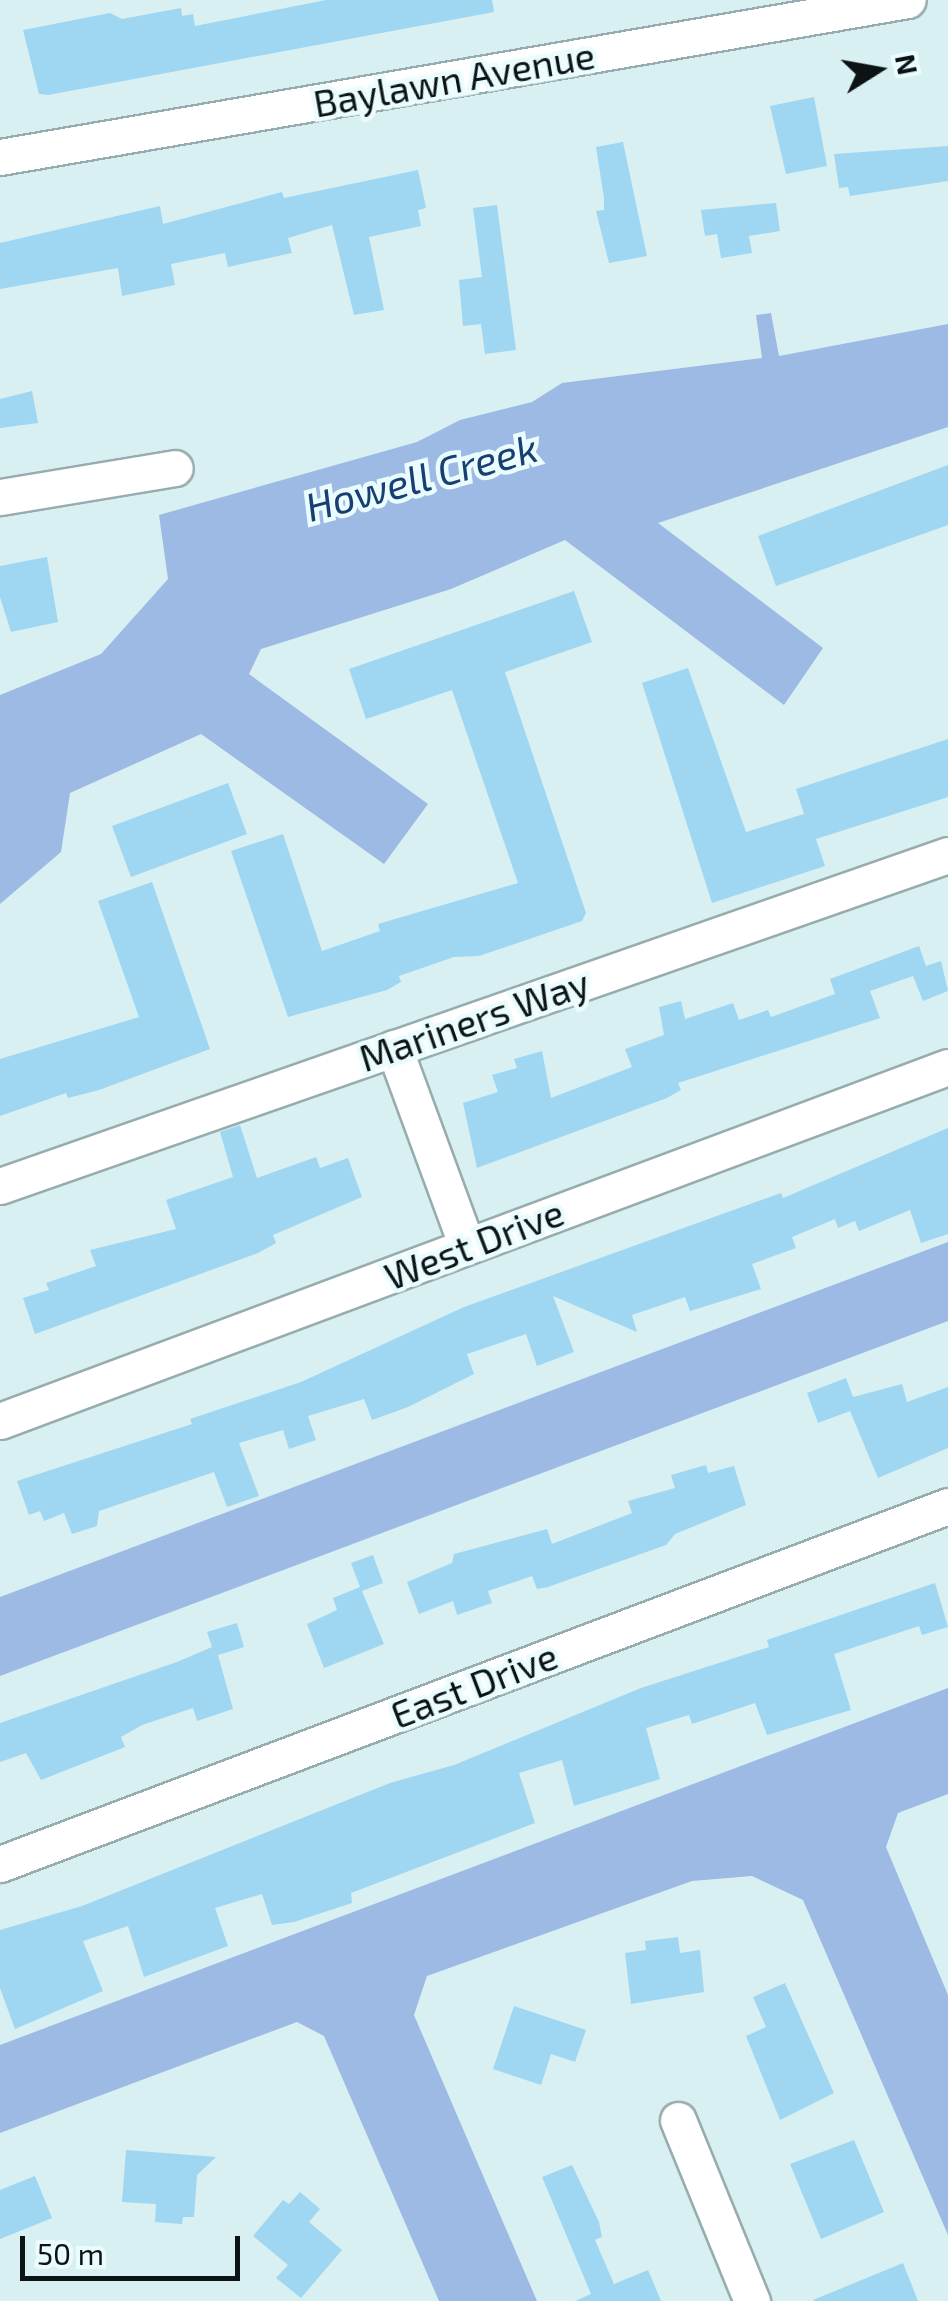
<!DOCTYPE html>
<html>
<head>
<meta charset="utf-8">
<style>
	body { margin:0 }
	#map { position:relative; width:948px; height:2301px; overflow:hidden; background:#d9f0f2; font-family:"Exo 2",sans-serif }
	div>[style] { position:absolute }
	[style*='--x'] { left:calc(var(--x)*1px); top:calc(var(--y)*1px); width:calc(var(--w)*1px); rotate:calc(var(--a)*1deg) }
	.water>* { inset:0; background:#9cbae4 }
	.building>* { inset:0; background:#9fd6f1 }
	.roads { filter:drop-shadow(2px 0 #97acae) drop-shadow(-2px 0 #97acae) drop-shadow(0 2px #97acae) drop-shadow(0 -2px #97acae) }
	.street>* { height:35px; margin:-17.5px; padding:0 17.5px; transform-origin:17.5px; border-radius:17.5px; background:#fff }
	span { translate:-50% -50%; white-space:nowrap; text-align:center; line-height:1.15; -webkit-text-stroke:9px #eafcfe; paint-order:stroke }
	.street-label { font-size:38px; color:#0c1314 }
	.water-label { font-size:40px; color:#183f72; font-style:italic }
	.north { position:absolute; left:828px; top:20px; width:100px; height:100px; -webkit-text-stroke:8px #eafcfe; paint-order:stroke; rotate:79deg; font-size:28px; font-weight:700; line-height:40px; text-align:center; color:#0c1314 }
	.north::after { content:''; display:block; margin:auto; width:35px; height:45px; background:#0c1314; clip-path:polygon(50% 0,100% 100%,50% 72%,0 100%) }
	.scale { position:absolute; left:20px; top:2236px; width:220px; height:45px; box-sizing:border-box; border:5px solid #0c1314; border-top:0; padding-left:12px; font-size:30px; line-height:35px; white-space:nowrap; color:#0c1314; -webkit-text-stroke:8px #eafcfe; paint-order:stroke }
</style>
</head>
<body>
<div id="map">
	<div class="water">
		<div style="clip-path:polygon(771px 313px,779px 356px,948px 324px,948px 427px,658px 523px,823px 648px,784px 705px,565px 540px,451px 589px,261px 649px,249px 674px,428px 804px,384px 864px,201px 734px,70px 793px,61px 852px,0 904px,0 695px,101px 654px,168px 579px,159px 515px,417px 442px,460px 420px,532px 402px,562px 383px,762px 358px,756px 315px)"></div>
		<div style="clip-path:polygon(948px 1242px,948px 1321px,0 1676px,0 1597px)"></div>
		<div style="clip-path:polygon(948px 1688px,948px 1794px,898px 1813px,886px 1847px,948px 1995px,948px 2235px,803px 1900px,752px 1876px,692px 1881px,427px 1976px,414px 2015px,537px 2301px,439px 2301px,324px 2036px,297px 2022px,0 2133px,0 2045px)"></div>
	</div>
	<div class="building">
		<div style="clip-path:polygon(326px 0,492px 0,494px 12px,48px 95px,39px 94px,23px 30px,110px 13px,122px 19px,181px 8px,182px 16px,193px 14px,195px 26px)"></div>
		<div style="clip-path:polygon(814px 97px,827px 166px,786px 174px,770px 106px)"></div>
		<div style="clip-path:polygon(623px 142px,647px 256px,609px 263px,596px 211px,604px 210px,604px 198px,596px 147px)"></div>
		<div style="clip-path:polygon(948px 146px,948px 181px,850px 196px,848px 187px,839px 188px,834px 154px)"></div>
		<div style="clip-path:polygon(418px 170px,426px 208px,418px 210px,421px 226px,369px 237px,384px 310px,354px 315px,332px 225px,288px 238px,292px 253px,228px 267px,225px 253px,171px 264px,175px 285px,122px 296px,118px 268px,0 289px,0 243px,160px 206px,163px 224px,282px 192px,284px 198px)"></div>
		<div style="clip-path:polygon(776px 203px,780px 231px,749px 236px,752px 253px,721px 258px,717px 234px,705px 236px,701px 210px)"></div>
		<div style="clip-path:polygon(497px 205px,516px 350px,485px 354px,481px 324px,463px 326px,459px 280px,482px 277px,473px 208px)"></div>
		<div style="clip-path:polygon(32px 391px,38px 423px,0 428px,0 399px)"></div>
		<div style="clip-path:polygon(948px 465px,948px 525px,776px 586px,758px 536px)"></div>
		<div style="clip-path:polygon(47px 557px,58px 622px,11px 632px,0 597px,0 566px)"></div>
		<div style="clip-path:polygon(574px 591px,592px 642px,505px 672px,586px 913px,582px 921px,479px 956px,454px 957px,399px 976px,401px 982px,387px 990px,288px 1017px,231px 851px,283px 834px,322px 951px,380px 931px,378px 924px,518px 883px,452px 690px,366px 719px,349px 669px)"></div>
		<div style="clip-path:polygon(688px 668px,746px 832px,804px 814px,796px 789px,948px 739px,948px 797px,816px 839px,825px 866px,712px 903px,642px 683px)"></div>
		<div style="clip-path:polygon(228px 783px,247px 834px,131px 877px,112px 826px)"></div>
		<div style="clip-path:polygon(152px 882px,210px 1049px,99px 1090px,68px 1098px,66px 1093px,0 1116px,0 1059px,139px 1017px,98px 901px)"></div>
		<div style="clip-path:polygon(919px 946px,926px 966px,941px 961px,948px 991px,923px 1001px,913px 976px,870px 991px,880px 1018px,678px 1083px,681px 1090px,667px 1098px,477px 1168px,463px 1103px,498px 1092px,492px 1075px,517px 1068px,514px 1059px,542px 1051px,551px 1098px,632px 1067px,625px 1049px,664px 1035px,659px 1007px,681px 1001px,685px 1019px,733px 1003px,739px 1020px,768px 1010px,771px 1017px,835px 994px,830px 979px)"></div>
		<div style="clip-path:polygon(240px 1125px,257px 1178px,316px 1157px,320px 1168px,348px 1158px,362px 1197px,273px 1235px,276px 1243px,258px 1253px,35px 1334px,23px 1298px,49px 1290px,46px 1283px,96px 1266px,90px 1250px,176px 1229px,166px 1200px,233px 1177px,220px 1132px)"></div>
		<div style="clip-path:polygon(948px 1128px,948px 1234px,921px 1243px,910px 1210px,859px 1231px,855px 1221px,838px 1228px,835px 1219px,792px 1237px,796px 1248px,752px 1264px,761px 1289px,690px 1311px,685px 1297px,632px 1315px,637px 1332px,553px 1296px,574px 1352px,537px 1366px,526px 1334px,467px 1354px,474px 1374px,408px 1407px,372px 1420px,364px 1399px,308px 1416px,316px 1440px,289px 1449px,283px 1430px,239px 1443px,259px 1496px,227px 1507px,214px 1472px,99px 1511px,97px 1526px,72px 1534px,64px 1513px,44px 1521px,40px 1511px,29px 1515px,17px 1481px,192px 1424px,190px 1419px,301px 1382px,464px 1307px,781px 1193px,783px 1198px)"></div>
		<div style="clip-path:polygon(846px 1378px,853px 1397px,902px 1384px,907px 1402px,948px 1387px,948px 1448px,878px 1478px,850px 1411px,818px 1423px,807px 1393px)"></div>
		<div style="clip-path:polygon(706px 1465px,708px 1473px,734px 1466px,746px 1505px,675px 1534px,666px 1545px,548px 1587px,537px 1589px,532px 1576px,488px 1591px,492px 1603px,457px 1615px,453px 1601px,419px 1614px,407px 1582px,452px 1563px,454px 1554px,547px 1529px,552px 1544px,632px 1513px,628px 1501px,675px 1488px,671px 1475px)"></div>
		<div style="clip-path:polygon(373px 1555px,383px 1583px,362px 1591px,384px 1644px,324px 1668px,307px 1624px,337px 1610px,333px 1598px,360px 1587px,351px 1563px)"></div>
		<div style="clip-path:polygon(935px 1583px,948px 1627px,922px 1635px,919px 1626px,834px 1654px,851px 1710px,767px 1735px,755px 1703px,692px 1724px,689px 1715px,646px 1728px,660px 1779px,574px 1806px,562px 1760px,519px 1773px,535px 1823px,351px 1893px,352px 1903px,294px 1922px,272px 1925px,262px 1894px,215px 1908px,228px 1946px,144px 1977px,128px 1926px,83px 1941px,103px 1991px,15px 2029px,0 1988px,0 1930px,82px 1906px,390px 1783px,454px 1765px,641px 1688px,769px 1647px,767px 1640px)"></div>
		<div style="clip-path:polygon(237px 1623px,244px 1647px,218px 1655px,233px 1709px,197px 1721px,193px 1708px,142px 1725px,121px 1737px,125px 1747px,41px 1780px,26px 1753px,0 1762px,0 1723px,177px 1662px,212px 1647px,207px 1632px)"></div>
		<div style="clip-path:polygon(678px 1937px,680px 1953px,700px 1950px,704px 1992px,631px 2004px,625px 1953px,646px 1950px,645px 1941px)"></div>
		<div style="clip-path:polygon(785px 1983px,834px 2093px,780px 2120px,746px 2036px,766px 2027px,753px 1997px)"></div>
		<div style="clip-path:polygon(514px 2006px,586px 2030px,575px 2062px,551px 2054px,541px 2085px,493px 2069px)"></div>
		<div style="clip-path:polygon(854px 2140px,884px 2212px,821px 2239px,790px 2164px)"></div>
		<div style="clip-path:polygon(126px 2150px,216px 2157px,197px 2175px,194px 2217px,183px 2217px,182px 2224px,155px 2222px,156px 2204px,122px 2202px)"></div>
		<div style="clip-path:polygon(572px 2165px,599px 2222px,602px 2237px,595px 2240px,614px 2284px,648px 2270px,661px 2301px,575px 2301px,591px 2294px,542px 2177px)"></div>
		<div style="clip-path:polygon(35px 2176px,52px 2218px,0 2239px,0 2190px)"></div>
		<div style="clip-path:polygon(300px 2192px,320px 2209px,309px 2222px,342px 2250px,301px 2298px,276px 2278px,288px 2265px,253px 2236px,283px 2200px,289px 2204px)"></div>
		<div style="clip-path:polygon(903px 2263px,918px 2301px,814px 2301px,813px 2300px)"></div>
	</div>
	<div class="roads">
		<div class="street">
			<div style="--x:0;--y:157;--w:921;--a:-9.81"></div>
			<div style="--x:0;--y:497;--w:177;--a:-9.4"></div>
			<div style="--x:394;--y:1048;--w:211;--a:69.8"></div>
			<div style="--x:0;--y:1186;--w:1004;--a:-19.25"></div>
			<div style="--x:0;--y:1421;--w:1012;--a:-20.48"></div>
			<div style="--x:0;--y:1864;--w:1013;--a:-20.69"></div>
			<div style="--x:678;--y:2120;--w:196;--a:67.8"></div>
		</div>
	</div>
	<div class="street-label">
		<span style="left:454px;top:79px;rotate:-10deg">Baylawn Avenue</span>
		<span style="left:474px;top:1020px;rotate:-19deg">Mariners Way</span>
		<span style="left:474px;top:1244px;rotate:-21deg">West Drive</span>
		<span style="left:474px;top:1685px;rotate:-21deg">East Drive</span>
	</div>
	<div class="water-label">
		<span style="left:421px;top:476px;rotate:-15deg">Howell Creek</span>
	</div>
	<div class="north">N</div>
	<div class="scale">50 m</div>
</div>
</body>
</html>
